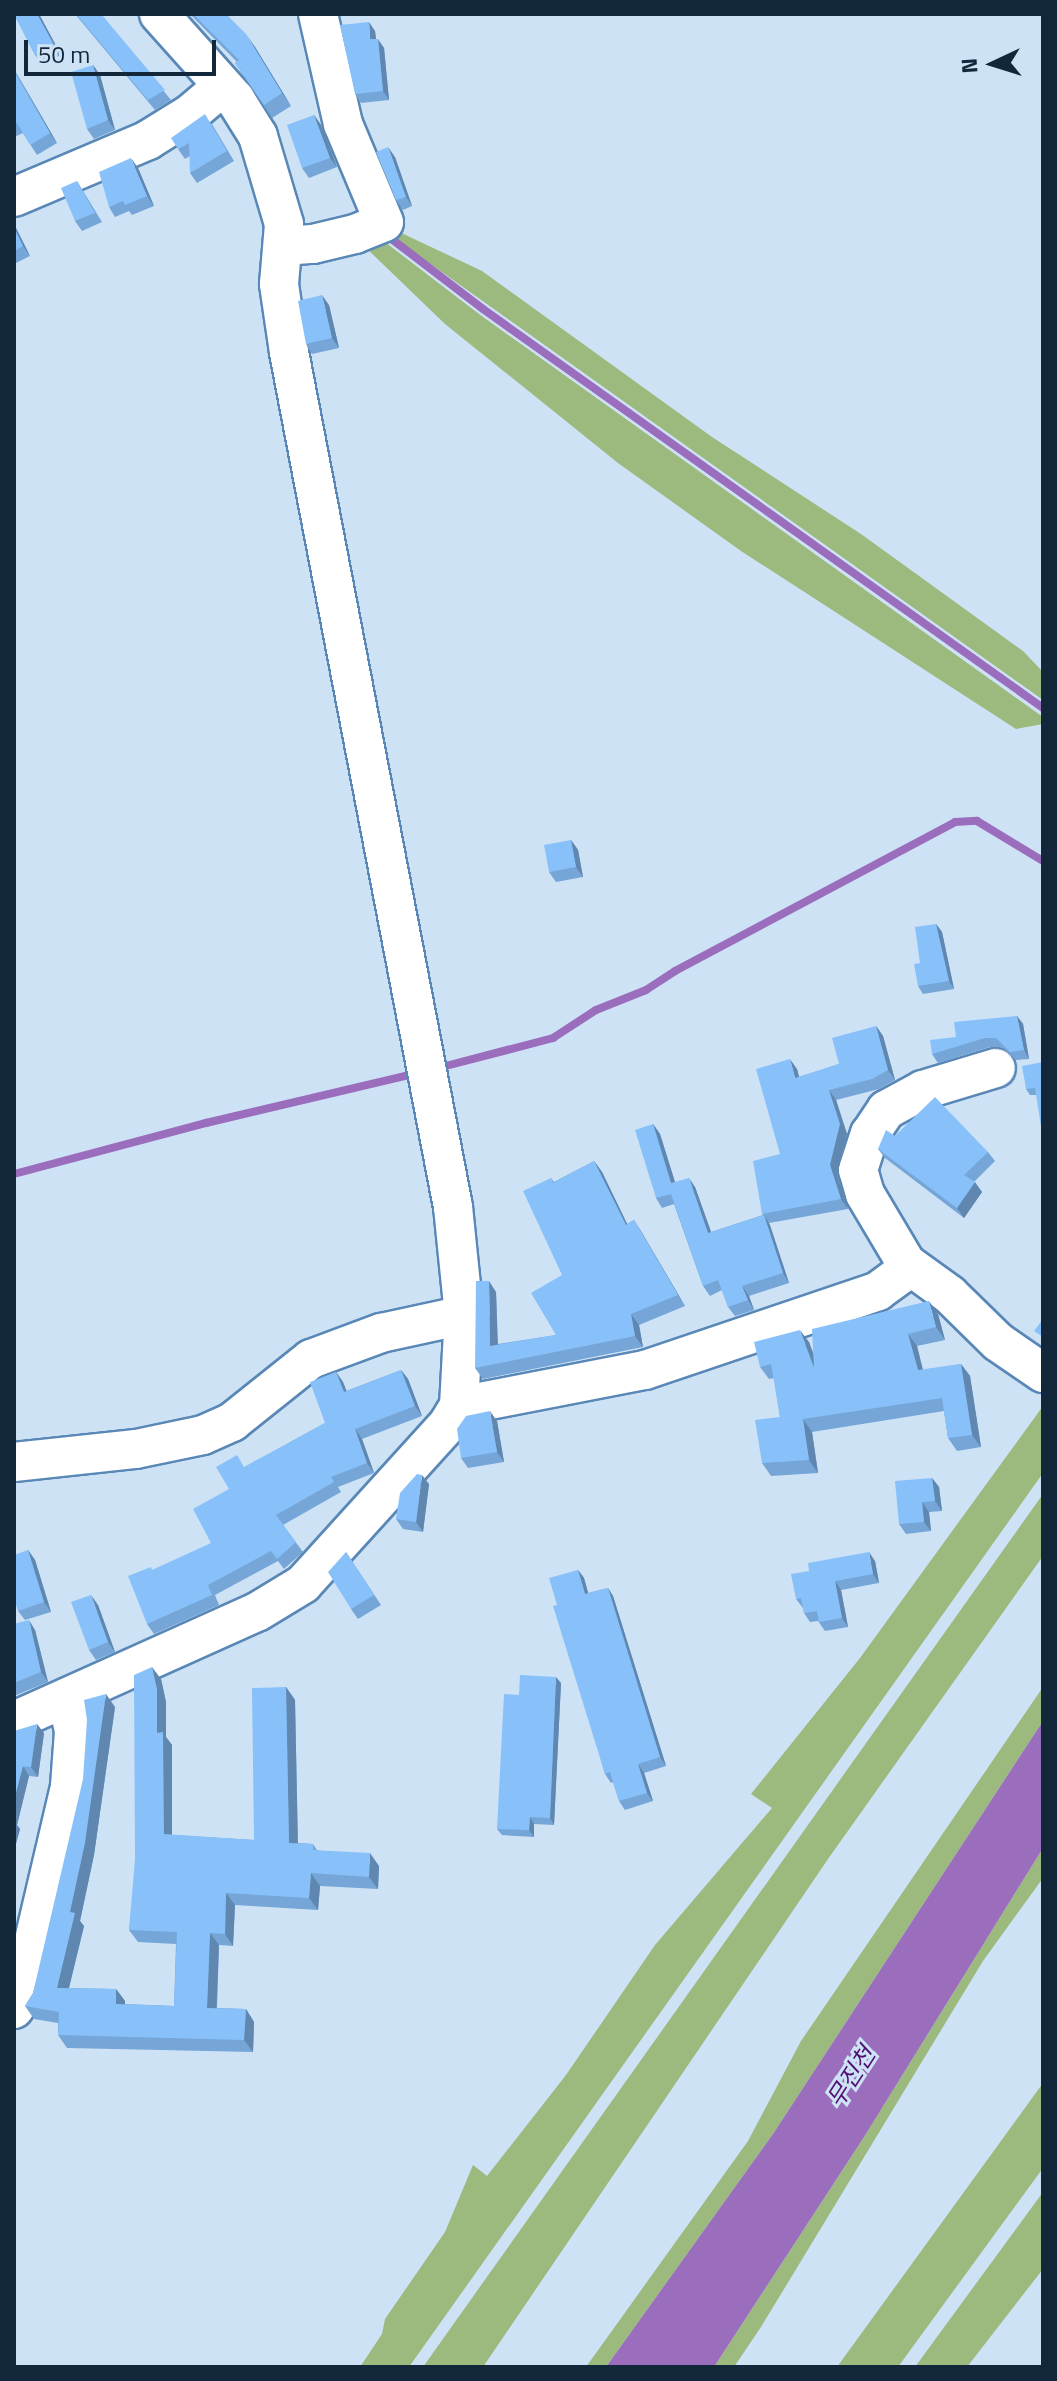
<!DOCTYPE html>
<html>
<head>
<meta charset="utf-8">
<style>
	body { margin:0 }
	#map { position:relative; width:1057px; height:2381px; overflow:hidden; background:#cee2f6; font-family:"Titillium Web","Noto Sans KR",sans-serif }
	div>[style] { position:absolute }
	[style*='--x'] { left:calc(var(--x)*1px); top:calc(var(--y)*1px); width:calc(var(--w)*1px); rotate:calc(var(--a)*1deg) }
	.green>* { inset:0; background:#9cb97e }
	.water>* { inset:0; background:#9b6dbd }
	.stream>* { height:8px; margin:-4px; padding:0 4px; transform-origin:4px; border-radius:4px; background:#9b6dbd }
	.roads { filter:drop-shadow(2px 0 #5988b7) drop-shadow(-2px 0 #5988b7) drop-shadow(0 2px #5988b7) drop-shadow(0 -2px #5988b7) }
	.minor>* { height:38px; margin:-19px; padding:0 19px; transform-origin:19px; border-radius:19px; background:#fff }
	.wall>* { inset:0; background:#75a6d7 }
	.shaded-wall>* { inset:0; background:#5f87af }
	.building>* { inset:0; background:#88c1fa }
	span { translate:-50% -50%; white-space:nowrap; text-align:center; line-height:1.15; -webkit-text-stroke:6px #cee2f6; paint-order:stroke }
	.water-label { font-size:24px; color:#501073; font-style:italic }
	.frame { position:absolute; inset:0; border:16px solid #13273a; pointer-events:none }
	.north { position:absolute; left:953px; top:24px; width:80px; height:80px; -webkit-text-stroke:6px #cee2f6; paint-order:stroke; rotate:266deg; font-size:22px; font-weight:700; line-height:32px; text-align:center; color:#13273a }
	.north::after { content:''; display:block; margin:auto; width:28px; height:36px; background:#13273a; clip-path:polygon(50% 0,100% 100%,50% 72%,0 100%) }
	.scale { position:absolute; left:24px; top:40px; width:192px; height:36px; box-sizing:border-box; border:4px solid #13273a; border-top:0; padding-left:10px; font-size:24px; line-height:28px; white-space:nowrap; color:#13273a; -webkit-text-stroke:6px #cee2f6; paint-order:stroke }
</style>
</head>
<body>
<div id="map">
	<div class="green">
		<div style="clip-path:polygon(395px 230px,482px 271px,712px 437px,861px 534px,1023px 651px,1043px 672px,1043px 700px,397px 240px,391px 233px)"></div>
		<div style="clip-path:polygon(377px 236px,479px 314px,1043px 717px,1043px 724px,1016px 729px,741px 551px,618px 463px,445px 324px,362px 244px)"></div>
		<div style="clip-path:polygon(1043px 1406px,1043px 1473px,409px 2367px,360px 2367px,382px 2334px,385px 2319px,445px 2232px,473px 2165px,487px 2176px,566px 2075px,655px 1945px,772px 1808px,751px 1794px,860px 1658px)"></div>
		<div style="clip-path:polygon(1043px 1494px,1043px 1556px,828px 1859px,483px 2367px,423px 2367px)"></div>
		<div style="clip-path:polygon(1043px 1687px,1043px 1721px,773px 2134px,606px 2367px,586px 2367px,748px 2141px,801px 2041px)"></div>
		<div style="clip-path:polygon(1043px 1848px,1043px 1878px,983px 1961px,761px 2327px,734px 2367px,714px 2367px,864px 2137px)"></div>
		<div style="clip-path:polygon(1043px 2083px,1043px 2168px,898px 2367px,837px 2367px)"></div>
		<div style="clip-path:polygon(1043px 2192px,1043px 2269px,967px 2367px,915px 2367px)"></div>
	</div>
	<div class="water">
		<div style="clip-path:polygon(1043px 1721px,1043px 1848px,864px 2137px,714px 2367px,606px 2367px,773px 2134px)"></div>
	</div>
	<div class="stream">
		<div style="--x:385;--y:234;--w:123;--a:37.4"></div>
		<div style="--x:483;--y:309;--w:688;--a:35.47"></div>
		<div style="--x:438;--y:1068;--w:119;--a:-14.6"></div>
		<div style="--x:553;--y:1038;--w:51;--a:-33.1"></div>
		<div style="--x:596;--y:1010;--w:54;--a:-21.8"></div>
		<div style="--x:646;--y:990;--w:35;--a:-33"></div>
		<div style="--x:675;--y:971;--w:317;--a:-28"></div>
		<div style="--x:955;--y:822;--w:22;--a:-3"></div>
		<div style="--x:977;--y:821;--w:77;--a:31.2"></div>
		<div style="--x:14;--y:1174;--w:199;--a:-14.9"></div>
		<div style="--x:206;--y:1123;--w:217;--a:-13.3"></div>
	</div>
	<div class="roads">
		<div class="minor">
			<div style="--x:14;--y:197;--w:146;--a:-23"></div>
			<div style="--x:148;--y:140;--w:49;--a:-31.8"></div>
			<div style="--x:190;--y:114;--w:43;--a:-40.3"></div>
			<div style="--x:283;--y:246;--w:30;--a:-4"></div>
			<div style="--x:313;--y:244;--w:43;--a:-13.4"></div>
			<div style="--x:355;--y:234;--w:31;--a:-22"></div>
			<div style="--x:384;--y:222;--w:106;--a:-112.7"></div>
			<div style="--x:343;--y:124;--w:113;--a:-102.8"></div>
			<div style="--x:906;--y:1263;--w:54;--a:36"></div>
			<div style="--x:950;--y:1295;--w:67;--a:44.4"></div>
			<div style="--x:998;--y:1342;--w:55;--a:34.6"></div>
			<div style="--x:459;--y:1406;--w:189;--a:-11"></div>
			<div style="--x:645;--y:1370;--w:246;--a:-18.7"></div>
			<div style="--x:878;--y:1291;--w:29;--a:-36"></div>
			<div style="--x:901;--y:1274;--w:12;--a:-66"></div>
			<div style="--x:906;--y:1263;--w:80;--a:-120.7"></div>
			<div style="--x:865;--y:1194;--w:25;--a:-106"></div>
			<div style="--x:858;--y:1170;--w:38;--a:-72"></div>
			<div style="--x:870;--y:1134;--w:29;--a:-56"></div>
			<div style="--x:886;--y:1110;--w:42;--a:-28.4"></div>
			<div style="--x:923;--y:1090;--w:76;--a:-16.8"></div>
			<div style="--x:14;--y:1462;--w:123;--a:-6.1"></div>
			<div style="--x:136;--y:1449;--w:68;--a:-11.8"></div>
			<div style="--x:203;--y:1435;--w:32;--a:-24"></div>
			<div style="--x:232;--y:1422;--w:101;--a:-38.6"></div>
			<div style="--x:311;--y:1359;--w:75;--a:-20.4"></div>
			<div style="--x:381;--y:1333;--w:85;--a:-12.2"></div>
			<div style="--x:14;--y:1721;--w:266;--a:-24.2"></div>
			<div style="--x:257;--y:1612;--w:54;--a:-31.3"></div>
			<div style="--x:303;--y:1584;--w:216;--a:-47.8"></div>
			<div style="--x:448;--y:1424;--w:21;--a:-59"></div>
			<div style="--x:459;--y:1406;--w:91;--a:-86.9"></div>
			<div style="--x:464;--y:1315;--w:109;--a:-95.8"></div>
			<div style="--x:453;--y:1207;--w:871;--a:-100.86"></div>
			<div style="--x:289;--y:352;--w:69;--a:-98.4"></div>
			<div style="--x:279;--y:284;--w:60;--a:-85.2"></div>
			<div style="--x:284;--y:224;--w:92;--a:-106.5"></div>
			<div style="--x:258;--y:136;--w:44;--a:-121.9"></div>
			<div style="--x:235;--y:99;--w:114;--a:-131.8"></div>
			<div style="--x:14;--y:2009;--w:11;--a:-56"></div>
			<div style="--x:20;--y:2000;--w:220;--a:-76.8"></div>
			<div style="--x:70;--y:1786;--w:55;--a:-85.8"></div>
			<div style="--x:74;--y:1731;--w:34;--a:-102"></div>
		</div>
	</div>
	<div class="wall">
		<div style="clip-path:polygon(14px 14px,39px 14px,61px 55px,42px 65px,35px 55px)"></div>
		<div style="clip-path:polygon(75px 14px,101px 14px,171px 100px,155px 110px)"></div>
		<div style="clip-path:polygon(190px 14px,226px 14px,255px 47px,291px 106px,272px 118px,235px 63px,237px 62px)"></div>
		<div style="clip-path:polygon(375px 31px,376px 39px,384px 48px,389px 100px,361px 103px,355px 94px)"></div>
		<div style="clip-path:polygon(93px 65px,100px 75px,115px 130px,94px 139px,87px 129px)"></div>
		<div style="clip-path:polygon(14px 69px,57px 143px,37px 155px,23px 133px,14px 137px)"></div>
		<div style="clip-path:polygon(314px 115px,321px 125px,337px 167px,309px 178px,302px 168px)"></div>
		<div style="clip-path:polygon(212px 124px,234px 161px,197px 183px,190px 173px,190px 156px,185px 159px,178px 149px)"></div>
		<div style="clip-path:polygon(395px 157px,412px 206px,403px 210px,396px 200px)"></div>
		<div style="clip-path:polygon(138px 168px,154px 206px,132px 215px,129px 211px,115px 217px,109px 207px)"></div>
		<div style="clip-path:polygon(77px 181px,102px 222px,82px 231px,75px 221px)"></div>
		<div style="clip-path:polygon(14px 224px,30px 256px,14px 264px)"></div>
		<div style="clip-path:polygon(329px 305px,339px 348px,312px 354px,306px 344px)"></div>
		<div style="clip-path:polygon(571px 840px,578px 850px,583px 877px,556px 882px,549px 872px)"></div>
		<div style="clip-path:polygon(936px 924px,942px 932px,954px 989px,923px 994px,918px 986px,920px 963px)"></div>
		<div style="clip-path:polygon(1017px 1016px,1023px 1024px,1029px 1059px,1016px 1060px,1002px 1047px,990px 1047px,938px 1063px,932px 1054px,956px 1037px)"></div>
		<div style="clip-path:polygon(876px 1026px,883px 1036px,895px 1080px,879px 1089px,836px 1100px,847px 1134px,837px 1175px,848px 1209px,769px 1223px,789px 1283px,749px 1296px,754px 1310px,735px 1316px,728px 1307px,722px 1290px,710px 1296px,703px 1286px,674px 1204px,662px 1208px,656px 1198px,653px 1124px,660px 1134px,675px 1182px,695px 1187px,711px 1232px,763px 1215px,762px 1214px,780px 1154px,797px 1069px,799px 1077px,839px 1064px)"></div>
		<div style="clip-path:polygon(1043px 1062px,1036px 1095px,1030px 1095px,1026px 1089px)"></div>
		<div style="clip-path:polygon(895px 1136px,988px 1152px,995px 1161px,974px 1182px,982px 1192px,964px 1218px,885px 1158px,878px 1149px)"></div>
		<div style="clip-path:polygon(594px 1161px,602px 1172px,627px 1224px,634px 1220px,685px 1306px,639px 1325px,643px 1347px,483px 1379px,475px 1368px,496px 1292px,498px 1344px,556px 1335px,562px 1275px,551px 1178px,554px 1182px)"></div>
		<div style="clip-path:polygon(938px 1314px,945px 1340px,917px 1346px,923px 1370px,961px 1364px,970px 1376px,981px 1447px,957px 1451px,948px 1438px,944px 1411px,812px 1432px,818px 1473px,771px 1476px,762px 1463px,780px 1417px,774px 1378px,769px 1379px,760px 1367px,809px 1342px,814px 1355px)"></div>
		<div style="clip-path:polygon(401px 1370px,408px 1379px,422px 1416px,362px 1439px,374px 1473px,338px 1487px,341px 1492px,283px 1525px,303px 1552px,284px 1569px,278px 1561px,215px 1595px,219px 1605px,154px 1634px,147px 1624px,211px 1543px,229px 1489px,245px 1467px,325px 1423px,336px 1372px,343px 1382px,346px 1391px)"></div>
		<div style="clip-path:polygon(497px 1421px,504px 1462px,468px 1468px,461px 1458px)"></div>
		<div style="clip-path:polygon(932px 1478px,939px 1487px,942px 1511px,929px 1512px,931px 1531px,906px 1534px,899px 1524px)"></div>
		<div style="clip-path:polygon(429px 1484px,423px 1532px,403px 1529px,396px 1519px)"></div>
		<div style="clip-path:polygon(28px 1550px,35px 1560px,51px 1612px,25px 1620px,18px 1611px)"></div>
		<div style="clip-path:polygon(346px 1552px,381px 1605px,358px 1619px,351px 1609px)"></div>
		<div style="clip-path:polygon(875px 1561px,879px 1583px,841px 1590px,848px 1627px,825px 1631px,818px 1621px,810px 1622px,804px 1613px,803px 1608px,796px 1599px)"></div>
		<div style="clip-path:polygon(578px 1570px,584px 1578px,588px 1593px,608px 1588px,613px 1596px,666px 1766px,644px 1773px,653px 1801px,625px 1810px,619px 1801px,613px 1782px,611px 1783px,605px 1774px,557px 1605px)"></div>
		<div style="clip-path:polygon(98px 1605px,115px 1652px,96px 1660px,89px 1650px)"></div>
		<div style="clip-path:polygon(14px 1624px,35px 1630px,48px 1682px,14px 1696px)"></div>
		<div style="clip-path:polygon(161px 1679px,166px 1702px,166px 1737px,172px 1745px,172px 1835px,254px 1840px,286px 1687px,295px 1700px,298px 1843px,313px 1844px,317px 1850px,379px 1866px,378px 1889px,320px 1886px,318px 1910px,235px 1905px,233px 1946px,219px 1945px,217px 2008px,246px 2009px,254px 2022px,253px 2052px,67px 2048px,58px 2035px,58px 2023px,34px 2019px,25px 2006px,33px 1993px,115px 1707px,94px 1855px,80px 1921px,84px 1926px,69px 1988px,116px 1989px,125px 2001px,125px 2004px,174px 2006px,176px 1944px,138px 1942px,129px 1930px)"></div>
		<div style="clip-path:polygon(561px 1683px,554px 1825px,534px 1824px,534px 1837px,502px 1835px,497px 1829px,519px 1695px)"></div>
		<div style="clip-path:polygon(14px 1731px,44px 1733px,38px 1777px,29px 1776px,17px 1825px,20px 1829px,14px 1851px)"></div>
	</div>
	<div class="shaded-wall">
		<div style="clip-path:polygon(37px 14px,39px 14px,61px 55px,54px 45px)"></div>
		<div style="clip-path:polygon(369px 22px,375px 31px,377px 48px,370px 39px)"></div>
		<div style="clip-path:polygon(246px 34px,255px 47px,291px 106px,282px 93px)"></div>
		<div style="clip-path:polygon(378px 39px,384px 48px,389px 100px,383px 91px)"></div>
		<div style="clip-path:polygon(93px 65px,100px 75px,115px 130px,108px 120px)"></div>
		<div style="clip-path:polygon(14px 69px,57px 143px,50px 133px)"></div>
		<div style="clip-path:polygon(314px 115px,321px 125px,337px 167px,330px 158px)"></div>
		<div style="clip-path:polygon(388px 147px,395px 157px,412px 206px,406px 197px)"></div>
		<div style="clip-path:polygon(131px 158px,138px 168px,154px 206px,147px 196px)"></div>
		<div style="clip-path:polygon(14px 224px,30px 256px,23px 246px,14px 228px)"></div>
		<div style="clip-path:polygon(322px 295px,329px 305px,339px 348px,332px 338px)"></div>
		<div style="clip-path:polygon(571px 840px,578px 850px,583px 877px,576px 867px)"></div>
		<div style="clip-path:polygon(936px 924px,942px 932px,954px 989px,949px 981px)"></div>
		<div style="clip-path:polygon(1017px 1016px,1023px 1024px,1029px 1059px,1024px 1050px)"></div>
		<div style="clip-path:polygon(876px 1026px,883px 1036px,895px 1080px,888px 1070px)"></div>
		<div style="clip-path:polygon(790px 1059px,797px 1069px,802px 1088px,795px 1078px)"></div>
		<div style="clip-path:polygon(829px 1090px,836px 1100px,847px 1134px,837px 1175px,848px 1209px,841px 1199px,830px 1165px)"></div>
		<div style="clip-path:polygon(653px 1124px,660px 1134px,678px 1192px,671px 1183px)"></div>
		<div style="clip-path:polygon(594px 1161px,602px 1172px,633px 1236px,626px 1225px)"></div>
		<div style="clip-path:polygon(689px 1178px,695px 1187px,715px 1243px,708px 1233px)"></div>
		<div style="clip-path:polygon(975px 1182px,982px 1192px,964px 1218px,957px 1208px)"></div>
		<div style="clip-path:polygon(764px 1215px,770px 1225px,789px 1283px,783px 1273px)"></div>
		<div style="clip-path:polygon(634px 1220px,641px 1231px,685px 1306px,678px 1295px)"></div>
		<div style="clip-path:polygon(489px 1281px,496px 1292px,498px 1356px,490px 1346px)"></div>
		<div style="clip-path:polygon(742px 1286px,749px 1296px,754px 1310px,748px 1300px)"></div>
		<div style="clip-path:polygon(929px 1301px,938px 1314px,945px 1340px,936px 1327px)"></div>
		<div style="clip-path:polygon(631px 1314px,639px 1325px,643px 1347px,635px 1336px)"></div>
		<div style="clip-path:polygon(800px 1330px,809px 1342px,823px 1380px,814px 1368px)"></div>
		<div style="clip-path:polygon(908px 1334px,917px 1346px,926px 1383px,918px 1370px)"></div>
		<div style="clip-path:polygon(961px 1364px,970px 1376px,981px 1447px,972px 1435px)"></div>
		<div style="clip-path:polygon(401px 1370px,408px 1379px,422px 1416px,415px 1406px)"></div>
		<div style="clip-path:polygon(336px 1372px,343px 1382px,351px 1402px,344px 1392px)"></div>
		<div style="clip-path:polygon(490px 1411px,497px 1421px,504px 1462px,497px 1452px)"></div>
		<div style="clip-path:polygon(803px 1419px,812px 1432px,818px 1473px,809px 1460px)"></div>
		<div style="clip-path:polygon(355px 1429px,362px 1439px,374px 1473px,367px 1463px)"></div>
		<div style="clip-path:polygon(422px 1475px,429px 1484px,423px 1532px,416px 1522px)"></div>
		<div style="clip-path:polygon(932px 1478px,939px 1487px,942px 1511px,935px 1501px)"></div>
		<div style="clip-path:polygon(922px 1502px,929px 1512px,931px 1531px,924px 1522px)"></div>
		<div style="clip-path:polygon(28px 1550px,35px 1560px,51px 1612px,44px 1602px)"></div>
		<div style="clip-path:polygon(869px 1552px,875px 1561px,879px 1583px,873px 1574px)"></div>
		<div style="clip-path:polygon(578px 1570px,584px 1578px,591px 1603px,585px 1594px)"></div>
		<div style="clip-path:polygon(835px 1581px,841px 1590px,848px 1627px,842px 1618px)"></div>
		<div style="clip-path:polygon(608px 1588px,613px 1596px,666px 1766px,660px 1757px)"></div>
		<div style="clip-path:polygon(91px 1595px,98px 1605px,115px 1652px,108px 1642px)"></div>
		<div style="clip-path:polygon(29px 1620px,35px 1630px,48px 1682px,41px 1672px)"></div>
		<div style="clip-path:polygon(152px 1667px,161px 1679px,166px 1702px,166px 1737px,172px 1745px,172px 1847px,164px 1834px)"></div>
		<div style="clip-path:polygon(556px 1677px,561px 1683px,554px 1825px,550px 1818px)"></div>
		<div style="clip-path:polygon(286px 1687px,295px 1700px,298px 1855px,289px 1843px)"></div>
		<div style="clip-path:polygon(106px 1694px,115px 1707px,94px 1855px,80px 1921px,84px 1926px,66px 2000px,57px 1988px)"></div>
		<div style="clip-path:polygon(37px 1724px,44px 1733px,38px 1777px,31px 1767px)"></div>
		<div style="clip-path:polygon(638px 1764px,644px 1773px,653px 1801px,647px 1793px)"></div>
		<div style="clip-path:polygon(23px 1766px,29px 1776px,17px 1825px,20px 1829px,14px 1851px,14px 1800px)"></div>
		<div style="clip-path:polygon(530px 1817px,534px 1824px,534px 1837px,529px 1830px)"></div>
		<div style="clip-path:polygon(370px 1853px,379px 1866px,378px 1889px,369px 1877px)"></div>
		<div style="clip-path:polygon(311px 1873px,320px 1886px,318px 1910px,309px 1898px)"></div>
		<div style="clip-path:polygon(226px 1893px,235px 1905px,233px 1946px,225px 1934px)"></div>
		<div style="clip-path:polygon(210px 1933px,219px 1945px,216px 2020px,207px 2008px)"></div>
		<div style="clip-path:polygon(116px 1989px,125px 2001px,125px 2016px,116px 2004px)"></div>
		<div style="clip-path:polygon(246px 2009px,254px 2022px,253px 2052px,244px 2040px)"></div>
	</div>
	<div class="building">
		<div style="clip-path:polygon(14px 14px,37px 14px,54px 45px,35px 55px)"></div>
		<div style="clip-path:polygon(76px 14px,101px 14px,165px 90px,148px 100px)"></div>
		<div style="clip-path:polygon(193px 14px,226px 14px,246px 34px,282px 93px,264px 105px,235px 63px,239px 60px)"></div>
		<div style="clip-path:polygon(369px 22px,370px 39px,378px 39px,383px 91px,355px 94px,340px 25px)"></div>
		<div style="clip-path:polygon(93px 65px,108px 120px,87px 129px,71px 72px)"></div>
		<div style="clip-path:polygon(14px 71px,50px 133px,30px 145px,17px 123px,14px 124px)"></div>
		<div style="clip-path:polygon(205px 114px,227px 151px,190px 173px,189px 143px,178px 149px,171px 138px)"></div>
		<div style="clip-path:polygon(314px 115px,330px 158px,302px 168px,287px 125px)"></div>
		<div style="clip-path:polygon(388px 147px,406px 197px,396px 200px,376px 152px)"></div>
		<div style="clip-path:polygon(131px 158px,147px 196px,125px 205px,123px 201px,109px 207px,99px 172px)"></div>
		<div style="clip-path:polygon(77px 181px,95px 213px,75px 221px,61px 188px)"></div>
		<div style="clip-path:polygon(14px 228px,23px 246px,14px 251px)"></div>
		<div style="clip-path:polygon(322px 295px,332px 338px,306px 344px,298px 301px)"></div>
		<div style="clip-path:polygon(571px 840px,576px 867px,549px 872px,544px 845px)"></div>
		<div style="clip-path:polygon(936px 924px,949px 981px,918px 986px,914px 964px,920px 963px,915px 927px)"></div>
		<div style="clip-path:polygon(1017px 1016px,1024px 1050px,1010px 1052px,996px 1038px,985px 1038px,932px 1054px,930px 1040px,956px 1037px,954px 1022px)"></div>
		<div style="clip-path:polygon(876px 1026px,888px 1070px,872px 1079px,829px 1090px,840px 1124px,830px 1165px,841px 1199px,762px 1214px,753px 1161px,780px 1154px,756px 1069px,790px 1059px,795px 1078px,839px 1064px,832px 1038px)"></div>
		<div style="clip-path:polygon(1043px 1062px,1043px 1139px,1035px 1088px,1026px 1089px,1022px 1066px)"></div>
		<div style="clip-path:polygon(935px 1097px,988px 1152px,964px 1175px,975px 1182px,957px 1208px,878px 1149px,886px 1130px,895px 1136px)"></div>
		<div style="clip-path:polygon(653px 1124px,671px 1183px,689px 1178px,708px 1233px,764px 1215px,783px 1273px,742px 1286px,748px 1300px,728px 1307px,718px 1280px,703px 1286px,671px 1194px,656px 1198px,635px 1130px)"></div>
		<div style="clip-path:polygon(594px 1161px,626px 1225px,634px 1220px,678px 1295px,631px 1314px,635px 1336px,475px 1368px,476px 1281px,489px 1281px,490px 1346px,556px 1335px,531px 1293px,562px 1275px,523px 1191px,551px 1178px,553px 1183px)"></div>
		<div style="clip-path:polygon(929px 1301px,936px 1327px,908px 1334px,918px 1370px,961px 1364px,972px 1435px,948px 1438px,942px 1398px,803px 1419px,809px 1460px,762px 1463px,755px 1420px,780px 1417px,771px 1364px,760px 1367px,754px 1342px,800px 1330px,814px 1368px,812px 1329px)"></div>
		<div style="clip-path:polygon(1043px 1319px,1043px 1337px,1034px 1331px)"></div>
		<div style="clip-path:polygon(401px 1370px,415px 1406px,355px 1429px,367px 1463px,331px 1477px,334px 1482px,276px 1515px,296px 1542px,277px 1559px,271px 1551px,208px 1585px,212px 1595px,147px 1624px,128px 1576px,151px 1567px,152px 1570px,211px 1543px,193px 1509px,229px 1489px,216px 1467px,237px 1455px,244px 1467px,325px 1423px,310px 1382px,336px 1372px,344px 1392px)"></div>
		<div style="clip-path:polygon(490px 1411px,497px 1452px,461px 1458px,457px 1429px,466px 1416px)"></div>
		<div style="clip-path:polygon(417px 1474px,422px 1475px,416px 1522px,396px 1519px,400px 1493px)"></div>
		<div style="clip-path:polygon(932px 1478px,935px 1501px,922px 1502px,924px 1522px,899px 1524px,895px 1481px)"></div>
		<div style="clip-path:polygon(28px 1550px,44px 1602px,18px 1611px,14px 1599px,14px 1555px)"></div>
		<div style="clip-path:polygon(346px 1552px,374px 1595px,351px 1609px,328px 1572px)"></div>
		<div style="clip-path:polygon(869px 1552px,873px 1574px,835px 1581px,842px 1618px,819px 1622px,817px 1611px,804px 1613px,801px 1598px,796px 1599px,791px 1574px,809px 1571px,808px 1563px)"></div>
		<div style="clip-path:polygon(578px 1570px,585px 1594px,608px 1588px,660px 1757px,638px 1764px,647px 1793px,619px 1801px,610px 1772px,605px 1774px,553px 1606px,557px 1605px,549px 1578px)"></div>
		<div style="clip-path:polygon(91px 1595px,108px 1642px,89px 1650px,71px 1602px)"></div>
		<div style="clip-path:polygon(29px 1620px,41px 1672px,14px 1683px,14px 1624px)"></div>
		<div style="clip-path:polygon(152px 1667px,157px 1689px,157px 1733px,163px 1732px,164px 1834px,254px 1840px,252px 1688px,286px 1687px,289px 1843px,313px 1844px,313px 1850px,370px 1853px,369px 1877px,311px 1873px,309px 1898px,226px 1893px,225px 1934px,210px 1933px,207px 2008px,246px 2009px,244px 2040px,58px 2035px,59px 2012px,25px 2006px,33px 1993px,83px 1779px,87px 1720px,84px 1700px,106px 1694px,85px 1843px,70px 1912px,75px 1913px,57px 1988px,116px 1989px,116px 2004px,174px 2006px,177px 1932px,129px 1930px,135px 1859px,134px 1675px)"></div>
		<div style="clip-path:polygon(520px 1675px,556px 1677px,550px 1818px,530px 1817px,529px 1830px,497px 1829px,504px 1694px,519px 1695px)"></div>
		<div style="clip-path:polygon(37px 1724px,31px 1767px,19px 1766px,23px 1766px,14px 1800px,14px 1731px)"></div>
	</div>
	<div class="water-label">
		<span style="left:851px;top:2077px;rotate:-57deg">무진천</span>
	</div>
	<div class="frame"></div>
	<div class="north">N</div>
	<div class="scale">50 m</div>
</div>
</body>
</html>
